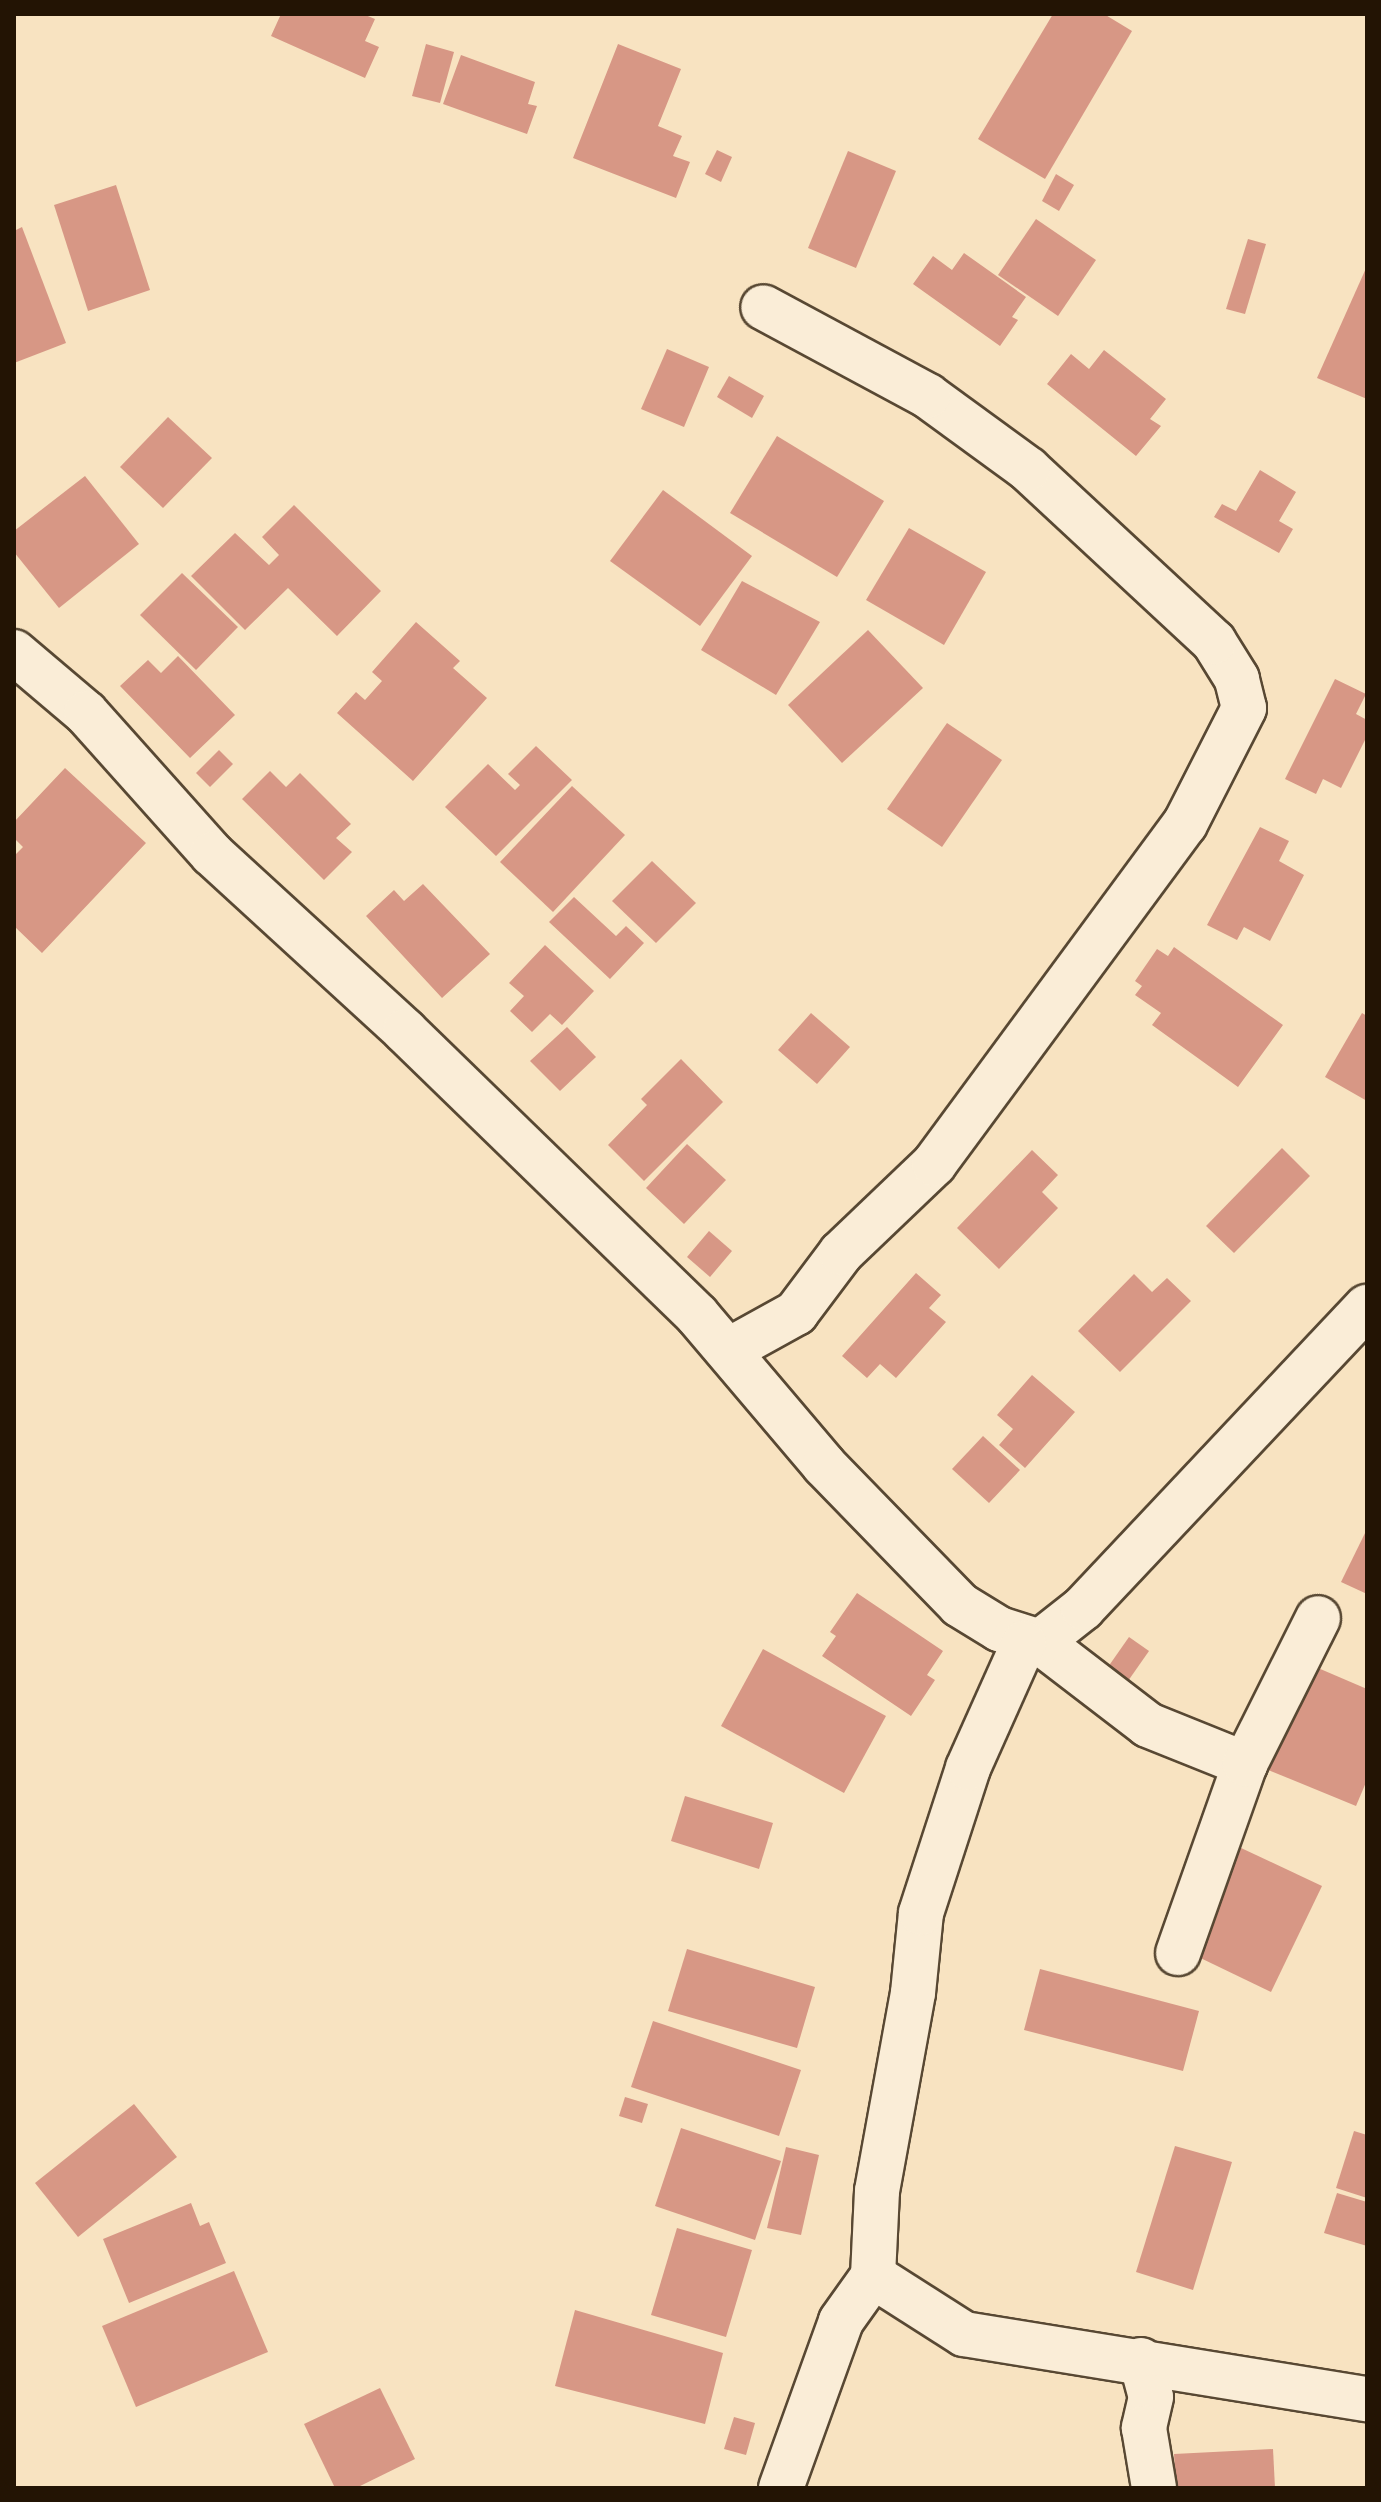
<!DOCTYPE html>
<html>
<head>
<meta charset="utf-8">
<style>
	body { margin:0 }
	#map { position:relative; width:1381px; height:2502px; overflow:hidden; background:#f8e3c1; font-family:"Sorts Mill Goudy",serif }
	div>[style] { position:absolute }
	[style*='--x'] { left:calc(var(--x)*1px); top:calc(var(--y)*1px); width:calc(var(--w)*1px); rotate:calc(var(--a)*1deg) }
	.building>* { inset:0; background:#d79785 }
	.roads { filter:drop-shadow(2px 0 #584833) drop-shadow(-2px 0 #584833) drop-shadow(0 2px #584833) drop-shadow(0 -2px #584833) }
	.street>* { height:44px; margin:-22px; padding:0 22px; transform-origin:22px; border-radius:22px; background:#faedd7 }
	span { translate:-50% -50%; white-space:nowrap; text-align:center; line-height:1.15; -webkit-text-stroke:7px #faedd7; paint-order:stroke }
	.frame { position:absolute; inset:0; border:16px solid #231404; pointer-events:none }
</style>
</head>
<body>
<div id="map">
	<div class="building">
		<div style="clip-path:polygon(281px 14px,363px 14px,375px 19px,365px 41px,379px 47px,365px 78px,271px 36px)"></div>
		<div style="clip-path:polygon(1053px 14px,1104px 14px,1132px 31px,1045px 179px,978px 139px)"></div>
		<div style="clip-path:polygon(426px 44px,454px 52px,440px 103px,412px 96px)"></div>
		<div style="clip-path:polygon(618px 44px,681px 69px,658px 126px,682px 136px,673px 156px,690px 162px,676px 198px,573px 158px)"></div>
		<div style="clip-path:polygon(461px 55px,535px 82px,528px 104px,537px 106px,527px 134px,443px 104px)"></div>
		<div style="clip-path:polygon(717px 150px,732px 157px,721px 182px,705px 174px)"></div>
		<div style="clip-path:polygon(848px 151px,896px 171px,856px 268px,808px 248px)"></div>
		<div style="clip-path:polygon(1056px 174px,1074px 185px,1059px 211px,1042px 201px)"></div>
		<div style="clip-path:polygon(116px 185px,150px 290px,88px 311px,54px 205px)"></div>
		<div style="clip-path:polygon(1036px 219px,1096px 260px,1058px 316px,998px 275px)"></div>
		<div style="clip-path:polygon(22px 227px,66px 343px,14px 363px,14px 231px)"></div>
		<div style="clip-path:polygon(1248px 239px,1266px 244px,1245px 314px,1226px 309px)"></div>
		<div style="clip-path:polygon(964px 253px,1026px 297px,1012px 317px,1018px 320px,1000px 346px,913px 284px,933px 256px,952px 270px)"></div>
		<div style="clip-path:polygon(1367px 266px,1367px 399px,1317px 378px)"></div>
		<div style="clip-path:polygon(667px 349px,709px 367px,684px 427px,641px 409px)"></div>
		<div style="clip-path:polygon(1104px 350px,1166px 399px,1150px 419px,1161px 426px,1136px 456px,1047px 384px,1071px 354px,1089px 369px)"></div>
		<div style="clip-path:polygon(729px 376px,764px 396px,752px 418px,717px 397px)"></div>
		<div style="clip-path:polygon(168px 417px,212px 458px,163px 508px,120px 467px)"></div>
		<div style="clip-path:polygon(777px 436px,884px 501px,837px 577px,730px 513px)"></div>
		<div style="clip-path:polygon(1260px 470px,1296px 492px,1279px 521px,1293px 529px,1279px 553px,1214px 517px,1222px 504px,1236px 511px)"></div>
		<div style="clip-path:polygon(85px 476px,139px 544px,59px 608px,14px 552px,14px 531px)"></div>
		<div style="clip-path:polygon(663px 490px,752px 556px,700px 626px,610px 561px)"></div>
		<div style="clip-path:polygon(294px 505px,381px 591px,337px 636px,288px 588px,245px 630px,191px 576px,235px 533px,269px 565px,279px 555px,262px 537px)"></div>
		<div style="clip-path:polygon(909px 528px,986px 572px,944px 645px,866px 600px)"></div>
		<div style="clip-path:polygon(182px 573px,238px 627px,196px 670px,140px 615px)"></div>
		<div style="clip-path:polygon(742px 581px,820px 622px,776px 695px,701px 650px)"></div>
		<div style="clip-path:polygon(416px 622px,460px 661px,453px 668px,487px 698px,413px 781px,337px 713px,356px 692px,365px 700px,382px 681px,372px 672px)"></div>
		<div style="clip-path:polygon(868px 630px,923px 688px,842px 763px,788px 705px)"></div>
		<div style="clip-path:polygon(178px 656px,235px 715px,190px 758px,120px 686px,148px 660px,161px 673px)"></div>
		<div style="clip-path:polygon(1335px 679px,1366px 694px,1356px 714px,1367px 720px,1367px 736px,1341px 788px,1323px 779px,1316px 794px,1285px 779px)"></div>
		<div style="clip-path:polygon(947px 723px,1002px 760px,942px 847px,887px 809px)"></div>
		<div style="clip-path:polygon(536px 746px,572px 780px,496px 856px,445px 807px,488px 764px,515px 790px,520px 785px,508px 774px)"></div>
		<div style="clip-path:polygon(219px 750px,233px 764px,210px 787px,196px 773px)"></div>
		<div style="clip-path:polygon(65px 768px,146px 843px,42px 953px,14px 926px,14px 856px,23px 847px,14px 838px,14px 822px)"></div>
		<div style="clip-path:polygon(270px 771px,286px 787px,300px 773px,351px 824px,336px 838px,352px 852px,324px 880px,242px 799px)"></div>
		<div style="clip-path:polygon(572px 786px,625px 835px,553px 912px,500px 862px)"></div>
		<div style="clip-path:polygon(1260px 827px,1289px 841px,1279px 861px,1304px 875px,1270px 941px,1244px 927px,1237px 940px,1207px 925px)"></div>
		<div style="clip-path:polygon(652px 861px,696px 903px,656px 943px,612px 901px)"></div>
		<div style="clip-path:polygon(423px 884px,490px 954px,442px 998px,366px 916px,394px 890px,404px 901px)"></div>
		<div style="clip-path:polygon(574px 897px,616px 936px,626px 926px,644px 943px,610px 979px,549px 922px)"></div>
		<div style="clip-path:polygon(545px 945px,594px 991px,562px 1025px,550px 1014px,532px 1032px,510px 1011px,524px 996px,509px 983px)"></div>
		<div style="clip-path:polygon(1174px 947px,1283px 1025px,1238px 1087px,1152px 1025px,1161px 1013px,1135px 995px,1142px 986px,1135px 981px,1157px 949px,1168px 956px)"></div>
		<div style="clip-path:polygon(811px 1013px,850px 1047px,817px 1084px,778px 1050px)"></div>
		<div style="clip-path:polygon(1362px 1013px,1367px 1016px,1367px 1101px,1325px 1077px)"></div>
		<div style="clip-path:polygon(567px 1027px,596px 1057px,560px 1091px,530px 1061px)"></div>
		<div style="clip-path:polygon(681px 1059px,723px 1102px,644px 1181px,608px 1145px,647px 1105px,641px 1099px)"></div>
		<div style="clip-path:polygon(687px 1144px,726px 1180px,684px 1224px,646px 1188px)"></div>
		<div style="clip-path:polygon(1282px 1148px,1310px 1176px,1234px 1253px,1206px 1226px)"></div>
		<div style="clip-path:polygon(1032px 1150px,1058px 1175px,1042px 1192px,1058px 1208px,999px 1269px,957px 1228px)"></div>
		<div style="clip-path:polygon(709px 1231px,732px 1251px,710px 1277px,687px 1257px)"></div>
		<div style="clip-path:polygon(916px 1273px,941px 1295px,929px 1308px,946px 1322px,896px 1378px,880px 1364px,867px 1378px,842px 1356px)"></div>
		<div style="clip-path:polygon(1134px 1274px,1152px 1292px,1167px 1278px,1191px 1301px,1120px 1372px,1078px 1331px)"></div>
		<div style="clip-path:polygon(1032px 1375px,1075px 1412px,1025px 1468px,999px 1445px,1013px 1429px,997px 1415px)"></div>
		<div style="clip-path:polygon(983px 1436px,1020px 1470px,989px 1503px,952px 1469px)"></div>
		<div style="clip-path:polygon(1367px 1529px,1367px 1594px,1341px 1582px)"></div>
		<div style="clip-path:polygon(857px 1593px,943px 1651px,927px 1675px,935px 1680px,911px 1716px,822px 1656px,836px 1636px,830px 1632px)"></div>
		<div style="clip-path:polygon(1129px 1637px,1149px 1651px,1128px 1681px,1108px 1667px)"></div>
		<div style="clip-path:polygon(763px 1649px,886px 1716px,844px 1793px,721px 1726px)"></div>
		<div style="clip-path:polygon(1311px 1665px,1367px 1689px,1367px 1780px,1356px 1806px,1266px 1769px)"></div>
		<div style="clip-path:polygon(685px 1796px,773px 1823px,759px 1869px,671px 1841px)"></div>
		<div style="clip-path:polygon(1239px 1847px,1322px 1886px,1271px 1992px,1188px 1952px)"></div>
		<div style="clip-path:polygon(687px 1949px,815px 1987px,797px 2048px,668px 2011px)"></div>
		<div style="clip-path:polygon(1040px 1969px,1199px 2011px,1183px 2071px,1024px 2030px)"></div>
		<div style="clip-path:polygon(653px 2021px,801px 2070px,779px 2136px,631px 2087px)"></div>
		<div style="clip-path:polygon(625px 2097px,648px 2104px,642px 2123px,619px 2116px)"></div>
		<div style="clip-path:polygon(134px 2104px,177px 2157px,78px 2237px,35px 2183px)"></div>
		<div style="clip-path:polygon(681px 2128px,781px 2161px,755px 2240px,655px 2206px)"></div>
		<div style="clip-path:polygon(1354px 2131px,1367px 2135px,1367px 2198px,1336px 2188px)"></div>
		<div style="clip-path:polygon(1175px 2146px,1232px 2162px,1193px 2290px,1136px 2272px)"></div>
		<div style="clip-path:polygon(786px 2147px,819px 2155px,801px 2235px,767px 2228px)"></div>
		<div style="clip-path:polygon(1337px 2193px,1367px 2202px,1367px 2246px,1324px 2233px)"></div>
		<div style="clip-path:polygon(191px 2203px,200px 2226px,209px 2222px,226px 2263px,129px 2303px,103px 2239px)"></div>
		<div style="clip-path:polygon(677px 2228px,752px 2250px,726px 2337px,651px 2315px)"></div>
		<div style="clip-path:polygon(234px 2271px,268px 2352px,136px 2407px,102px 2326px)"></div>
		<div style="clip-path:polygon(575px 2310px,723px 2353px,705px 2424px,555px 2386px)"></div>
		<div style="clip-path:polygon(380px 2388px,415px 2459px,356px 2488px,335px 2488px,304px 2424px)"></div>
		<div style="clip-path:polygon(734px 2417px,755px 2423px,746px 2455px,724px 2449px)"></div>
		<div style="clip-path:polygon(1273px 2449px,1275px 2488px,1176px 2488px,1174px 2454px)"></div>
	</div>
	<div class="roads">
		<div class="street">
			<div style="--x:14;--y:652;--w:94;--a:40.3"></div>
			<div style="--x:86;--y:713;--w:189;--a:48.2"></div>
			<div style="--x:212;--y:854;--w:262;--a:42.5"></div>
			<div style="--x:405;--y:1031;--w:407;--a:44.2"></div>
			<div style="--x:697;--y:1315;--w:197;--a:49.7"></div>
			<div style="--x:824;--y:1465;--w:195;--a:45.8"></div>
			<div style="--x:960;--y:1605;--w:46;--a:31.6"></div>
			<div style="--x:999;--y:1629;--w:43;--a:17.6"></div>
			<div style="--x:1040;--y:1642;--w:136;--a:37.5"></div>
			<div style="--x:1148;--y:1725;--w:105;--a:21.9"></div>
			<div style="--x:729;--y:1350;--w:77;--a:-28.9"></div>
			<div style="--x:796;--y:1313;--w:75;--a:-53.1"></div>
			<div style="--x:841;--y:1253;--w:129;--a:-43.7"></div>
			<div style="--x:934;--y:1164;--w:423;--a:-53.6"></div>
			<div style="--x:1185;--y:824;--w:130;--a:-63"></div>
			<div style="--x:1244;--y:708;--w:30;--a:-104"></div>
			<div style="--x:1237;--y:679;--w:44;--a:-121.9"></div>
			<div style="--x:1214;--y:642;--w:254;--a:-137.1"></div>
			<div style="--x:1028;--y:469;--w:124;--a:-143.9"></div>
			<div style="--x:928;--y:396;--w:187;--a:-151.7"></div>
			<div style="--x:1015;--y:1638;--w:25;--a:9"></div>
			<div style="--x:1040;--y:1642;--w:55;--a:-38.3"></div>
			<div style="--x:1083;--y:1608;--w:414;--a:-46.7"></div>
			<div style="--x:1178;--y:1953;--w:201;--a:-70.5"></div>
			<div style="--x:1245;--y:1764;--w:163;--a:-63.4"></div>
			<div style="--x:873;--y:2276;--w:108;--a:32.5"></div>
			<div style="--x:964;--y:2334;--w:408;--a:9.2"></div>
			<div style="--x:1141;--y:2360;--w:38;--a:75"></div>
			<div style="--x:1151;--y:2397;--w:32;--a:103"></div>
			<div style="--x:1144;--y:2428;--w:61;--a:80.5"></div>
			<div style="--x:781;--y:2488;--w:177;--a:-70.2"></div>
			<div style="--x:841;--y:2321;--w:55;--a:-54.6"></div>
			<div style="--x:873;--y:2276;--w:85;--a:-87.3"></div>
			<div style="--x:877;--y:2191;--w:201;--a:-79.7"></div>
			<div style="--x:913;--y:1993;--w:80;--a:-84.3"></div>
			<div style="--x:921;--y:1913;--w:152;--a:-72"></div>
			<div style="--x:968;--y:1768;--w:137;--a:-65.9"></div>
		</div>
	</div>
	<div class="frame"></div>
</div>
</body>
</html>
